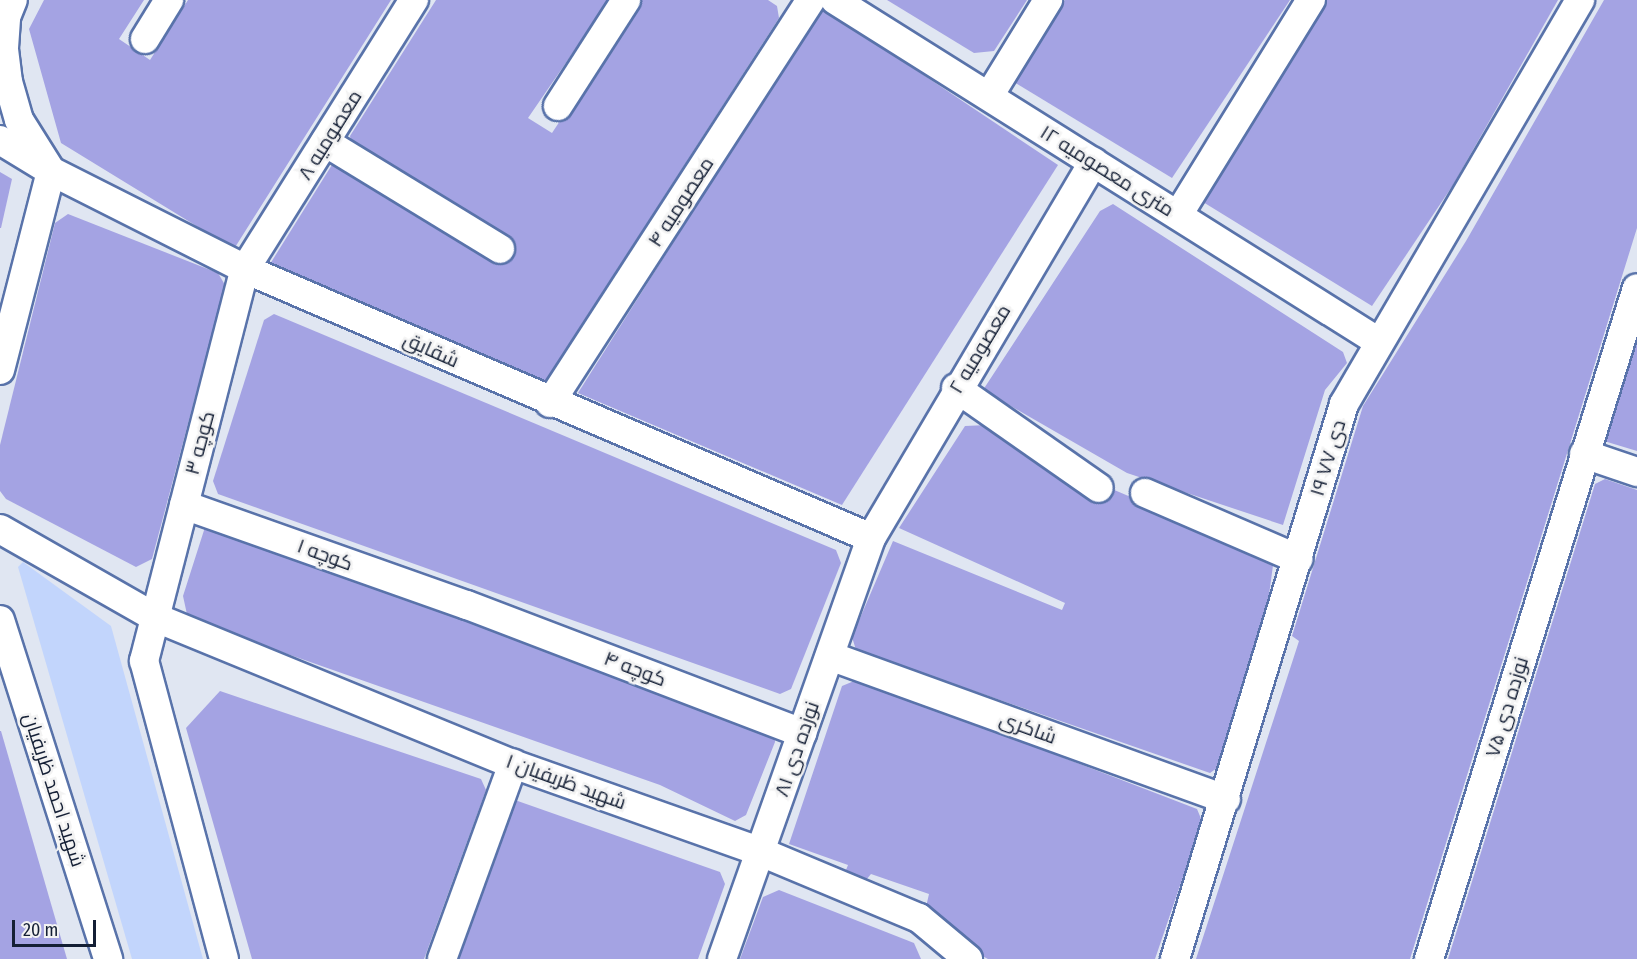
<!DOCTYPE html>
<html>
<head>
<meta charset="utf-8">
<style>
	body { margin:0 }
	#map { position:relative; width:1637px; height:959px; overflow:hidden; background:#e0e6f2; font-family:"Fira Sans Condensed",Cairo,sans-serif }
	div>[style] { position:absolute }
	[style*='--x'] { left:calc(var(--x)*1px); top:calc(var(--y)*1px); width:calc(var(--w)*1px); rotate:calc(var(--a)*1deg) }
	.green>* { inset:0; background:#c2d5fc }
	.building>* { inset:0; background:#a4a3e3 }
	.roads { filter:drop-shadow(2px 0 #5973aa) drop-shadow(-2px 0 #5973aa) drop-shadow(0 2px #5973aa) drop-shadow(0 -2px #5973aa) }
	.minor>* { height:28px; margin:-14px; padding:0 14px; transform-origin:14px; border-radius:14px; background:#fff }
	span { translate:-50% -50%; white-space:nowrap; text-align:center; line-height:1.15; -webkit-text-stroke:5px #f3f3f3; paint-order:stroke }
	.street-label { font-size:20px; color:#141f35 }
	.scale { position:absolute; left:12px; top:920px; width:84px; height:27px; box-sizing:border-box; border:3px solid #141f35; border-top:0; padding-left:8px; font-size:18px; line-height:21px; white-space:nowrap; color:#141f35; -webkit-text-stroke:4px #f3f3f3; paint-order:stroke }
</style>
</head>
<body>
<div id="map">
	<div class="green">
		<div style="clip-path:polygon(23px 562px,111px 626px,203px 959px,132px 959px,18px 567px)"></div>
	</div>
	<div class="building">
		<div style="clip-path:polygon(44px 0,144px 0,119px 39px,150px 60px,188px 0,391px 0,234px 249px,61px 143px,29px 29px)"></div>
		<div style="clip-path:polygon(436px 0,609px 0,528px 118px,552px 133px,640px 0,768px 0,777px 6px,779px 18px,545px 382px,270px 264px,335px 160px,352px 147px,350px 136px)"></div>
		<div style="clip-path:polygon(887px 0,1027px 0,994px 51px,974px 53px)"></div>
		<div style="clip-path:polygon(1065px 0,1290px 0,1172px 178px,1014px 82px)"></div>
		<div style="clip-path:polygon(1327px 0,1558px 0,1453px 185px,1372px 306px,1203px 202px)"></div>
		<div style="clip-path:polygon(1604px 0,1637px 0,1637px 228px,1410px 959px,1196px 959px,1299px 641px,1292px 636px,1363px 406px,1466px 241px)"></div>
		<div style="clip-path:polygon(822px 7px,1058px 165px,842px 505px,578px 393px)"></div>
		<div style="clip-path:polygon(0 172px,12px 179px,1px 228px,0 228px)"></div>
		<div style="clip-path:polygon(1113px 204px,1343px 352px,1347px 363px,1325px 390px,1283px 525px,1127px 473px,983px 390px,1100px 211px)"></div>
		<div style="clip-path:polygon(68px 214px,218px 273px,225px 285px,152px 559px,136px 567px,6px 499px,0 491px,0 445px,55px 223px)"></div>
		<div style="clip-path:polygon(274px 314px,836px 550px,841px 563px,791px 689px,780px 694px,218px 494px,213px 481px,237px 405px,264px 320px)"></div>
		<div style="clip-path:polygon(1637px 342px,1637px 451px,1604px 441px)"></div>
		<div style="clip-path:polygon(987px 425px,1112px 489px,1274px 558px,1264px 632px,1217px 768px,1210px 773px,856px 650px,852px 637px,893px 541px,1062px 610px,1065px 603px,899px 528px,965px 426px)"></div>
		<div style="clip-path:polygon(1605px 479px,1637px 490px,1637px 959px,1448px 959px,1595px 484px)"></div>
		<div style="clip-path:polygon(206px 524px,774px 731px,775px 742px,746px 815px,735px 821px,660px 785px,188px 619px,183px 596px)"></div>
		<div style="clip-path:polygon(859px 679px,1197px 809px,1202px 821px,1155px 959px,988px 959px,971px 950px,926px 907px,929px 894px,871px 874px,866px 880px,846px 870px,848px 865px,789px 844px,842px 686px)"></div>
		<div style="clip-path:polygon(220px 691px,481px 779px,486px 790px,424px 959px,252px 959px,186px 728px)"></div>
		<div style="clip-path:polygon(0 731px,1px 731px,67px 959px,0 959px)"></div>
		<div style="clip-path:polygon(512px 799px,720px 872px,725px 884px,698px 959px,455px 959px)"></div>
		<div style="clip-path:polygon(779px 890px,914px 943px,921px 959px,740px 959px,763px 897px)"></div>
	</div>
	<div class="roads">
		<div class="minor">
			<div style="--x:835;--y:0;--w:643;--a:32.16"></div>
			<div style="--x:145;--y:39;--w:46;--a:-58.4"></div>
			<div style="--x:989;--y:96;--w:113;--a:-58.4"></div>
			<div style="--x:558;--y:106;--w:126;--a:-57.3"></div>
			<div style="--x:0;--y:140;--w:60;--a:31.3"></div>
			<div style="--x:51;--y:171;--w:217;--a:26.8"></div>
			<div style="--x:245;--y:269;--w:681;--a:23.25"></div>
			<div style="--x:325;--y:142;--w:205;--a:31.4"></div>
			<div style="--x:1178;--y:215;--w:253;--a:-58.3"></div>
			<div style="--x:0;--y:370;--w:205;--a:-75.6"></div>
			<div style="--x:51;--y:171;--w:60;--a:-122.1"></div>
			<div style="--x:19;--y:120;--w:40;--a:-106"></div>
			<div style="--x:8;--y:82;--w:34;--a:-97"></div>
			<div style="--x:4;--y:48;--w:31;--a:-86"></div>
			<div style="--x:6;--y:17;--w:18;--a:-68"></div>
			<div style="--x:956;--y:388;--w:174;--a:35"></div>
			<div style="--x:550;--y:403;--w:480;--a:-57.1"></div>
			<div style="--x:1584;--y:454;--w:56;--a:18.8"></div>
			<div style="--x:1145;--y:493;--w:167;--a:23.3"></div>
			<div style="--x:184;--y:505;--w:300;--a:19.5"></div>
			<div style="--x:467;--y:605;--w:359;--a:20.9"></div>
			<div style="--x:0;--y:529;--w:177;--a:29.7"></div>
			<div style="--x:154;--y:617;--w:388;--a:22.3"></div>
			<div style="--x:513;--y:764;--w:263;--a:19.5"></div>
			<div style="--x:761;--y:852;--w:171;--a:22.7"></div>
			<div style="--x:919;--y:918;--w:64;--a:39.9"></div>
			<div style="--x:0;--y:620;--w:356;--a:72.3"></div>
			<div style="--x:830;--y:656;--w:421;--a:19.9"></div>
			<div style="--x:224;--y:959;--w:309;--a:-105"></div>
			<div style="--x:144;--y:661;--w:405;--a:-75.6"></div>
			<div style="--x:245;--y:269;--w:318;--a:-57.9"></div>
			<div style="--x:442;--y:959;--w:208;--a:-70"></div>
			<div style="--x:722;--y:959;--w:447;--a:-70.5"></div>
			<div style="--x:871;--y:538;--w:437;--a:-59.4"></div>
			<div style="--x:1175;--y:959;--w:580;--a:-73.06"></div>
			<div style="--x:1344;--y:404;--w:468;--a:-59.7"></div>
			<div style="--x:1429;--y:959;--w:702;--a:-72.78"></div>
		</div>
	</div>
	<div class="street-label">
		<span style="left:330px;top:135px;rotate:-58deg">معصومیه ۸</span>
		<span style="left:1107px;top:171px;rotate:32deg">۱۲ متری معصومیه</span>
		<span style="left:681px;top:202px;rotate:-57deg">معصومیه ۴</span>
		<span style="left:980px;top:349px;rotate:-59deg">معصومیه ۲</span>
		<span style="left:431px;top:350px;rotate:24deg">شقایق</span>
		<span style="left:200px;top:443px;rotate:-75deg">کوچه ۳</span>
		<span style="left:1328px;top:458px;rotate:-73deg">۱۹ دی ۷۷</span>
		<span style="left:325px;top:555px;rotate:20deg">کوچه ۱</span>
		<span style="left:635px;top:669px;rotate:21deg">کوچه ۴</span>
		<span style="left:1507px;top:707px;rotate:-73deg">نوزده دی ۷۵</span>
		<span style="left:1028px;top:728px;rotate:20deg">شاکری</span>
		<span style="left:797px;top:749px;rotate:-71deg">نوزده دی ۸۱</span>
		<span style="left:566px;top:782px;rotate:20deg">شهید ظریفیان ۱</span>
		<span style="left:54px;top:790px;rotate:72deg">شهید احمد ظریفیان</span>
	</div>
	<div class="scale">20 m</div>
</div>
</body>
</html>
